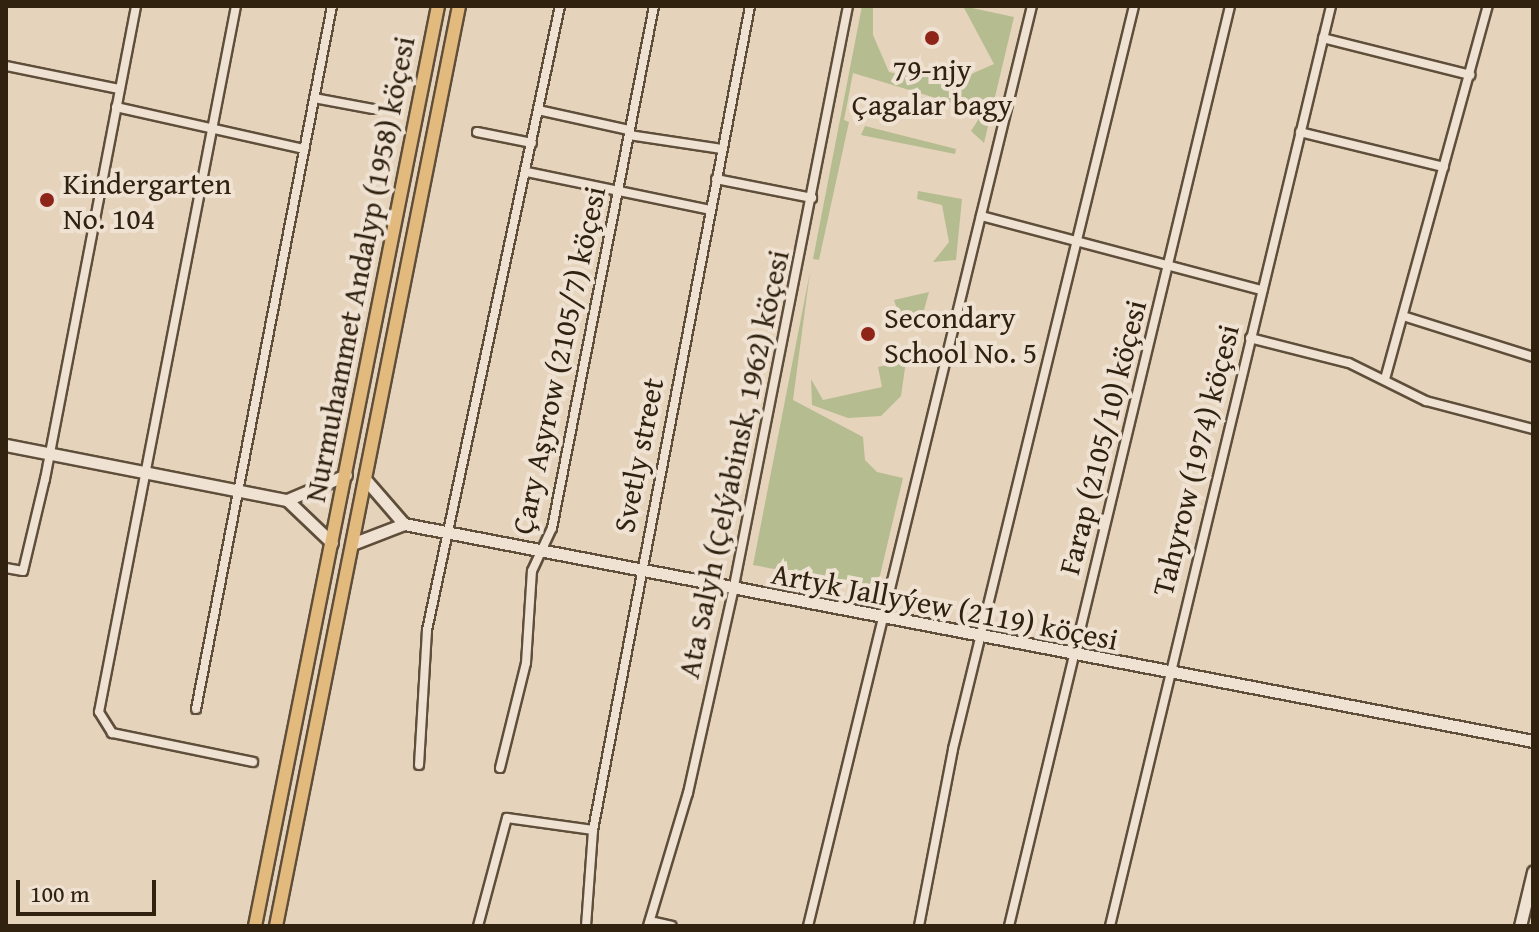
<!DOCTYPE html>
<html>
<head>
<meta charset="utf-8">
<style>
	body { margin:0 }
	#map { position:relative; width:1539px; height:932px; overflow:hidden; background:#e6d3bb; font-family:"Gentium Book Plus",serif }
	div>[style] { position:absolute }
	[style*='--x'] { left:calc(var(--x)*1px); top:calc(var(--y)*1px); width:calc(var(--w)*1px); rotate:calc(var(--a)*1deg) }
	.green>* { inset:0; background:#b5bc90 }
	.roads { filter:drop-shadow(2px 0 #5e4e3a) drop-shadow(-2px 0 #5e4e3a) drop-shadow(0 2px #5e4e3a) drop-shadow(0 -2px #5e4e3a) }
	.street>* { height:8px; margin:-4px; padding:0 4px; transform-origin:4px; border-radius:4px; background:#efe2d3 }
	.secondary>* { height:11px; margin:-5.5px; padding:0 5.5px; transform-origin:5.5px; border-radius:5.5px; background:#efe2d3 }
	.primary>* { height:12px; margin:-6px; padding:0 6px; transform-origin:6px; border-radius:6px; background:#e3ba7e }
	.dots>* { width:22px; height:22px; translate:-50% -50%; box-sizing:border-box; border:4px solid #efe2d3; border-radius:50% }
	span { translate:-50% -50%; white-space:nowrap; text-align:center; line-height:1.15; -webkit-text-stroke:8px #efe2d3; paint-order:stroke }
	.poi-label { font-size:30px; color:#31210f }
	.left { translate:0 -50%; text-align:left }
	.street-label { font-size:30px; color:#31210f }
	.frame { position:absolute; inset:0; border:8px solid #31210f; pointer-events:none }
	.scale { position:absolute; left:16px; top:880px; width:140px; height:36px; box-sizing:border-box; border:4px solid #31210f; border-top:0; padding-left:10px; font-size:24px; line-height:28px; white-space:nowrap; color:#31210f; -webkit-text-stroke:6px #efe2d3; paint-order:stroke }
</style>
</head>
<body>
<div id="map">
	<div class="green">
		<div style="clip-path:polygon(862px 6px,873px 6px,873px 35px,889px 72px,911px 77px,951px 61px,960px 79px,994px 64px,963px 6px,1014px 17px,984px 143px,971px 131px,980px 117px,969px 108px,853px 73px,844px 120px,849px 122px,819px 260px,813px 259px)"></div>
		<div style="clip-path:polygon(865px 126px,956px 149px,955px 154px,861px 135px)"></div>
		<div style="clip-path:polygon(918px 191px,962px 199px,956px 260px,933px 262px,949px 242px,942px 205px,917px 199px)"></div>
		<div style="clip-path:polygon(810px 272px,793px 400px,863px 437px,865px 460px,877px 472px,903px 478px,877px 588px,753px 565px)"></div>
		<div style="clip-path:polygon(929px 292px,921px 321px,902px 324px,894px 300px)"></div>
		<div style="clip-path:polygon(906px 361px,901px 396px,881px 416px,848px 418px,812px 405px,811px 379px,823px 400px,882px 387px,878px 367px)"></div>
	</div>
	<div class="roads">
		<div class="street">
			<div style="--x:236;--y:6;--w:719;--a:100.98"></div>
			<div style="--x:99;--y:712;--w:25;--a:58"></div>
			<div style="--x:112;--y:733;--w:144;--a:11.6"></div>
			<div style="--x:1323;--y:38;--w:152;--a:14.1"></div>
			<div style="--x:6;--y:66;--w:115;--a:11.5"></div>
			<div style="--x:314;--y:98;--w:60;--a:10.6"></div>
			<div style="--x:116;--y:107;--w:193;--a:12.6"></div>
			<div style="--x:538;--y:110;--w:93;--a:12.4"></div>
			<div style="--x:477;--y:132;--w:56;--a:11.3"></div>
			<div style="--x:1300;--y:132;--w:148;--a:13.7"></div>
			<div style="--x:629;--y:135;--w:94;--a:8.6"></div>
			<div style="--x:527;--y:172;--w:187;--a:11.7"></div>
			<div style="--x:716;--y:179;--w:98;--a:11.2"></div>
			<div style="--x:981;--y:216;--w:291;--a:14.8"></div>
			<div style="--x:1403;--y:316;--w:136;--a:17.5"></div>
			<div style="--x:1250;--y:338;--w:102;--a:14.2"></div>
			<div style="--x:1349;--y:363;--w:86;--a:26.3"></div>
			<div style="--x:1426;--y:401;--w:111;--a:14.7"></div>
			<div style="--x:1385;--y:379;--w:387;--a:-74.6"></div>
			<div style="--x:6;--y:568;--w:17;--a:10"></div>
			<div style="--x:23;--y:571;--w:95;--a:-76.6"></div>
			<div style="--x:45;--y:479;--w:482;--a:-79.1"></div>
			<div style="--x:196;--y:709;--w:716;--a:-79.05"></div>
			<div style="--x:419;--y:765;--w:135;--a:-86.6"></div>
			<div style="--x:427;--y:630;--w:638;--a:-77.97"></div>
			<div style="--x:500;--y:768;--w:108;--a:-76.1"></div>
			<div style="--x:526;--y:663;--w:92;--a:-86.3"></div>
			<div style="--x:532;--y:571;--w:47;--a:-65.1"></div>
			<div style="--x:552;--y:528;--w:532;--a:-78.94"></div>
			<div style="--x:655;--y:922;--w:17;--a:13"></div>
			<div style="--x:478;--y:926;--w:112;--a:-75"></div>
			<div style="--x:507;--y:818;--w:87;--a:7.9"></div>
			<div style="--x:593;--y:830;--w:839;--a:-79.21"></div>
			<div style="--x:586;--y:926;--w:96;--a:-85.8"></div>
			<div style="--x:648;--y:926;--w:139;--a:-73.3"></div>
			<div style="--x:688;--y:793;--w:207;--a:-77.4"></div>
			<div style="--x:733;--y:591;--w:596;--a:-78.88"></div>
			<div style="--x:808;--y:926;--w:947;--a:-76.32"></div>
			<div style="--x:919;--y:926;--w:180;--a:-79.1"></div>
			<div style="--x:953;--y:749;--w:765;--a:-76.31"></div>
			<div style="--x:1009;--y:926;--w:946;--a:-76.49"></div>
			<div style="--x:1110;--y:926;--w:946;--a:-76.49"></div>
		</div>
		<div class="secondary">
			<div style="--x:6;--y:445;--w:286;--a:11.1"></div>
			<div style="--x:287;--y:500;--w:64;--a:-23"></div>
			<div style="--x:365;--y:479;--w:60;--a:49.1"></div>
			<div style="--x:287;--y:500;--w:62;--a:43.7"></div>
			<div style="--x:352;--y:544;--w:56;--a:-21"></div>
			<div style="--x:404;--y:524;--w:1150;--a:10.88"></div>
			<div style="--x:1520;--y:926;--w:56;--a:-76.5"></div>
		</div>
		<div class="primary">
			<div style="--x:255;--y:926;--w:938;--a:-78.75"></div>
			<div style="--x:276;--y:926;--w:938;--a:-78.75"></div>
		</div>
	</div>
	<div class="dots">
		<div style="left:932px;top:38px;background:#8f2418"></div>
		<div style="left:47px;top:200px;background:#8f2418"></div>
		<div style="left:868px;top:334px;background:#8f2418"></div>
	</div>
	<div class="poi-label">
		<span style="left:932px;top:86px">79-njy<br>Çagalar bagy</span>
		<span class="left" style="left:63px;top:200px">Kindergarten<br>No. 104</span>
		<span class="left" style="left:884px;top:334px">Secondary<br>School No. 5</span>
	</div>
	<div class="street-label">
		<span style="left:359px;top:269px;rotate:-79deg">Nurmuhammet Andalyp (1958) köçesi</span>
		<span style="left:558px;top:360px;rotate:-78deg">Çary Aşyrow (2105/7) köçesi</span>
		<span style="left:1102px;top:437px;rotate:-76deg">Farap (2105/10) köçesi</span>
		<span style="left:638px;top:455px;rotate:-79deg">Svetly street</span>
		<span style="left:1195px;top:460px;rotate:-76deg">Tahyrow (1974) köçesi</span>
		<span style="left:733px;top:464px;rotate:-78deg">Ata Salyh (Çelýabinsk, 1962) köçesi</span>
		<span style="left:945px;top:606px;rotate:11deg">Artyk Jallyýew (2119) köçesi</span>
	</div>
	<div class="frame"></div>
	<div class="scale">100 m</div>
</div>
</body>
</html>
